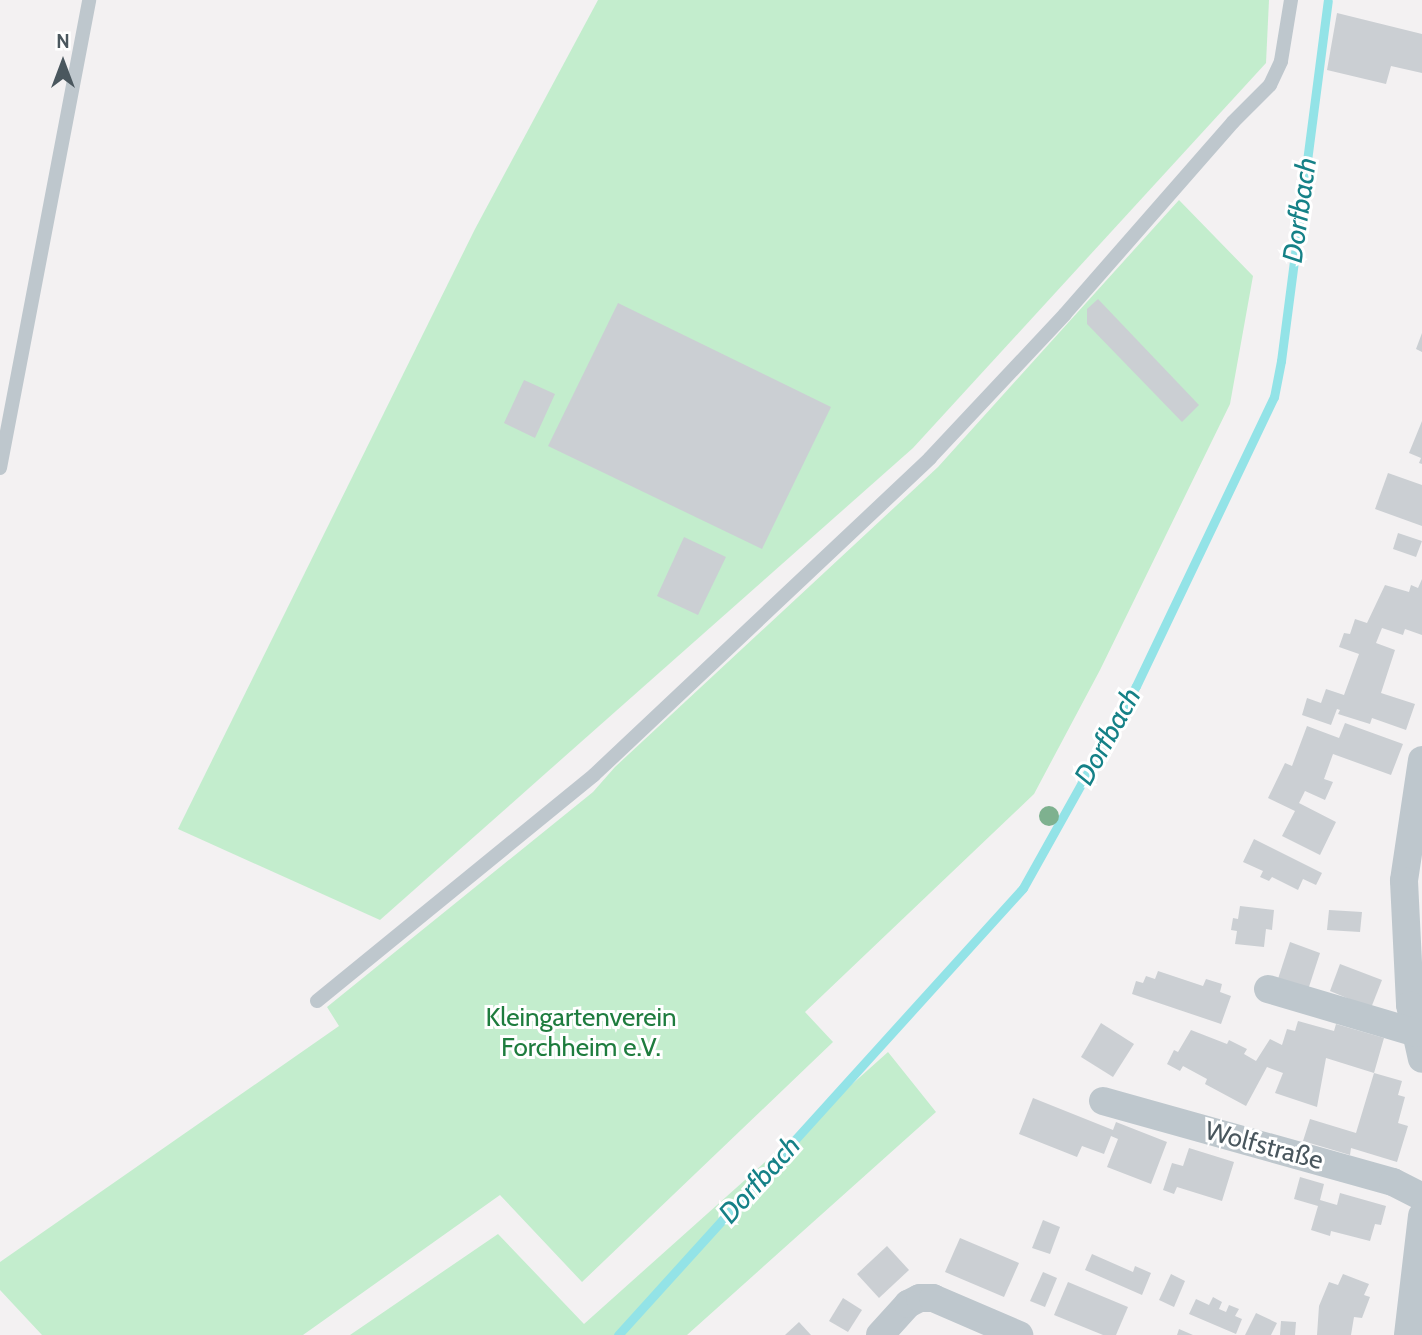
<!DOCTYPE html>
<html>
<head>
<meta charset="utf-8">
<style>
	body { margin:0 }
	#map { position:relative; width:1422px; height:1335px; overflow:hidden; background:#f3f1f2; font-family:Cabin,sans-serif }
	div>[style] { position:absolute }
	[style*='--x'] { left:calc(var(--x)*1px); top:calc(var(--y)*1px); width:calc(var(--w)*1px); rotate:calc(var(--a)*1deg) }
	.green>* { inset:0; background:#c3edcd }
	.stream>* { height:9px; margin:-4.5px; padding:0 4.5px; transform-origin:4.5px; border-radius:4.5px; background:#93e3e7 }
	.building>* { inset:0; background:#cbcfd3 }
	.service>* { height:14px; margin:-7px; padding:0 7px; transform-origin:7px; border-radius:7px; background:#bec7cd }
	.minor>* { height:28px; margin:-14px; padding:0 14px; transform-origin:14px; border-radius:14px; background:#bec7cd }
	.trees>* { width:20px; height:20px; margin:-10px; border-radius:50%; background:#7eb18f }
	span { translate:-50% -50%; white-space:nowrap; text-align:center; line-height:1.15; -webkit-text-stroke:6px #fff; paint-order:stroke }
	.park-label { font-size:26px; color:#1e7c3e }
	.street-label { font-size:26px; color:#4a575e }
	.water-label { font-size:28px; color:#158187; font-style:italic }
	.north { position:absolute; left:28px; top:28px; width:70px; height:70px; -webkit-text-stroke:5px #fff; paint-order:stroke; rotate:0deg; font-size:19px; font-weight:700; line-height:28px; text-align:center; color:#4a575e }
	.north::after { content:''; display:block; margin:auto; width:24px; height:32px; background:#4a575e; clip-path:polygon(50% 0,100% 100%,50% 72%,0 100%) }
</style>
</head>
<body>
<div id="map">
	<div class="green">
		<div style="clip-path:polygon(598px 0,1269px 0,1266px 63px,913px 448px,380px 920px,178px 829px,475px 229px)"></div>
		<div style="clip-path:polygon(1179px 200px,1253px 276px,1230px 404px,1100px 670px,1034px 794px,805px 1012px,833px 1042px,582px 1282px,500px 1195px,303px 1335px,42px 1335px,0 1290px,0 1262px,339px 1026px,327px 1007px,593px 792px,615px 767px,938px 467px)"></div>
		<div style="clip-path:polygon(888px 1052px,936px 1112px,687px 1335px,350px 1335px,498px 1234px,584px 1324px)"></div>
	</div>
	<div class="stream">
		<div style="--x:618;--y:1335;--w:603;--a:-47.82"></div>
		<div style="--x:1023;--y:888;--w:231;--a:-60.8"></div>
		<div style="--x:1136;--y:686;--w:320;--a:-64.5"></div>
		<div style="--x:1274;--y:397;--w:37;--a:-79"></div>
		<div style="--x:1281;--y:361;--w:363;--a:-82.6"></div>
	</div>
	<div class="building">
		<div style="clip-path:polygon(1337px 13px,1422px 34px,1422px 73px,1391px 66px,1386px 84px,1327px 70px)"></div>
		<div style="clip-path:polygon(1098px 299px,1199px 405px,1182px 422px,1087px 324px,1087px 309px)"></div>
		<div style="clip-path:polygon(618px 303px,831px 407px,762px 549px,548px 446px)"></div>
		<div style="clip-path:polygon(1422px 333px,1422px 352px,1416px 349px)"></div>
		<div style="clip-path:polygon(524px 380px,555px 394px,535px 438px,504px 423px)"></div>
		<div style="clip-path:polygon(1422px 421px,1422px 464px,1419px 463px,1421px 458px,1409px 453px)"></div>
		<div style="clip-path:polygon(1388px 473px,1422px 485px,1422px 526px,1375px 509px)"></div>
		<div style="clip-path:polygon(1398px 533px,1422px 541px,1416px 557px,1393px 549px)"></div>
		<div style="clip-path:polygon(684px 537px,726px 557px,698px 615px,657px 596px)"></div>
		<div style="clip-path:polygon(1422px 579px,1422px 635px,1405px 629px,1403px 635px,1382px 628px,1376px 643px,1395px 650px,1381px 693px,1415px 704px,1406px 730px,1372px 718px,1370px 724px,1338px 714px,1340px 710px,1337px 709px,1331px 725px,1302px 715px,1307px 698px,1321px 703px,1326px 689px,1344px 695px,1359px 654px,1339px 647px,1344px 633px,1350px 634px,1355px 619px,1367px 623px,1385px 585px,1409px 592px,1411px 585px,1418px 588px)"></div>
		<div style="clip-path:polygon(1345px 723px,1403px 744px,1391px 775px,1333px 754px,1324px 779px,1333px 782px,1325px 800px,1305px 791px,1299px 803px,1336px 822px,1320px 855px,1282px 836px,1295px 811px,1268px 798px,1285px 763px,1292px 766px,1307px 726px,1339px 738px)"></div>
		<div style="clip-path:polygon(1254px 839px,1322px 873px,1316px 885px,1303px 879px,1298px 890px,1272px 877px,1269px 881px,1260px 877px,1263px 871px,1243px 862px)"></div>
		<div style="clip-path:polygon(1240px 906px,1274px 910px,1272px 930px,1266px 929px,1264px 947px,1235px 944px,1237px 931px,1231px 930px,1233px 918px,1238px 919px)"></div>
		<div style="clip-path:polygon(1329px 910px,1362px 912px,1360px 932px,1327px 930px)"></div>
		<div style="clip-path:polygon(1290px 942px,1320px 953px,1306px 996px,1276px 985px)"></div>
		<div style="clip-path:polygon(1340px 964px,1382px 980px,1371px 1008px,1330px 991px)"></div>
		<div style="clip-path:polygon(1158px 971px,1203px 986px,1206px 979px,1222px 984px,1220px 992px,1231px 996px,1221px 1024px,1132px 994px,1136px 981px,1143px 983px,1146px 976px,1155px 979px)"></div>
		<div style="clip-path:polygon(1298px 1021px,1334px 1031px,1336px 1024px,1384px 1038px,1374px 1073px,1326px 1058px,1317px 1107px,1275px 1093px,1283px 1073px,1267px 1067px,1246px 1106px,1205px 1084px,1207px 1079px,1183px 1066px,1180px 1071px,1167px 1064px,1174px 1050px,1178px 1052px,1191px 1030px,1227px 1044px,1229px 1040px,1247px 1049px,1244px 1054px,1256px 1061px,1270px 1039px,1282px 1045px,1287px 1029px,1295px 1031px)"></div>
		<div style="clip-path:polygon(1101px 1023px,1134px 1044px,1113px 1077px,1081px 1057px)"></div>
		<div style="clip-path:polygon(1374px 1073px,1402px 1081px,1398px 1095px,1405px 1097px,1398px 1123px,1408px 1126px,1397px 1162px,1351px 1148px,1350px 1155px,1303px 1141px,1310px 1119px,1356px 1133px)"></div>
		<div style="clip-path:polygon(1033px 1098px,1113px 1130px,1116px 1122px,1167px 1142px,1151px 1184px,1107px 1167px,1118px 1139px,1111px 1136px,1104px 1154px,1082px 1146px,1077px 1157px,1019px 1134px)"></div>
		<div style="clip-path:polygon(1189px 1148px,1234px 1162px,1222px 1201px,1177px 1187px,1174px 1194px,1163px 1190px,1172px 1163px,1183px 1166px)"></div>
		<div style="clip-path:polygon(1300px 1177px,1324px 1184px,1320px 1200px,1337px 1205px,1340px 1193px,1386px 1206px,1381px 1225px,1375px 1224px,1370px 1241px,1331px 1231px,1330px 1236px,1311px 1230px,1318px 1206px,1294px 1199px)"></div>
		<div style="clip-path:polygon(1043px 1220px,1060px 1227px,1050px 1254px,1032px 1248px)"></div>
		<div style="clip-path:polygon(960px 1238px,1019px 1263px,1004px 1297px,945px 1272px)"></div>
		<div style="clip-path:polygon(887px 1246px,909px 1270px,879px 1298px,857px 1274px)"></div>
		<div style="clip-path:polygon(1092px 1254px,1133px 1272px,1135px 1266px,1151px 1273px,1142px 1295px,1085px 1270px)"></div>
		<div style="clip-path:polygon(1043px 1272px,1057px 1278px,1045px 1307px,1030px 1301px)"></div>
		<div style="clip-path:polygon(1171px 1274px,1185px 1281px,1174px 1307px,1159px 1300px)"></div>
		<div style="clip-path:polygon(1343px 1274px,1369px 1284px,1364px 1295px,1370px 1297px,1362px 1318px,1354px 1317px,1351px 1335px,1317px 1335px,1319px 1306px,1329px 1282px,1338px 1285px)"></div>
		<div style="clip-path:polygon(1068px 1282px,1128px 1307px,1116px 1335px,1103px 1335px,1054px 1315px)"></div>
		<div style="clip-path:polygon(1213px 1297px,1222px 1302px,1219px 1309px,1226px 1312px,1229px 1305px,1239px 1309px,1235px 1316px,1242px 1319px,1236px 1334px,1189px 1314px,1196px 1299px,1209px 1305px)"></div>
		<div style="clip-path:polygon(843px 1298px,862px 1310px,848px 1332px,829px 1321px)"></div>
		<div style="clip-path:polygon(1256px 1313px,1277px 1323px,1271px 1335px,1245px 1335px)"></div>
		<div style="clip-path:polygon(1281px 1321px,1296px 1322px,1295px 1335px,1280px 1335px)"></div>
		<div style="clip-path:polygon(799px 1322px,811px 1335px,785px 1335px)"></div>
		<div style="clip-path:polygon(1179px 1329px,1193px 1335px,1177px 1335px)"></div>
	</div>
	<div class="service">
		<div style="--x:0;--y:468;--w:476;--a:-79.2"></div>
		<div style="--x:317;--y:1001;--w:357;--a:-39.2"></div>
		<div style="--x:594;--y:775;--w:462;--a:-43.3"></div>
		<div style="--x:930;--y:458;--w:197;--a:-46.8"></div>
		<div style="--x:1065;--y:314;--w:255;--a:-48.8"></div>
		<div style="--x:1233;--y:122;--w:52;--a:-45"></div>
		<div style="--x:1270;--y:85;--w:26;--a:-65"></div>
		<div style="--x:1281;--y:61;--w:62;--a:-80.7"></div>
	</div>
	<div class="minor">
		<div style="--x:1422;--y:760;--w:122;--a:98.5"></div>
		<div style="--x:1404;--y:881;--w:124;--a:87.2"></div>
		<div style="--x:1410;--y:1005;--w:55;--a:77.5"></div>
		<div style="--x:1268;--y:989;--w:155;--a:16.5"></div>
		<div style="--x:1103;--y:1101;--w:301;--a:15.6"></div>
		<div style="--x:1393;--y:1182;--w:33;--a:27"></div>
		<div style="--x:880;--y:1335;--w:42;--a:-47.9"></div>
		<div style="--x:908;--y:1304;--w:13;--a:-27"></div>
		<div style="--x:920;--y:1298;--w:13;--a:0"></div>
		<div style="--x:933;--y:1298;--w:94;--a:23.3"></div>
		<div style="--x:1408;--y:1335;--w:120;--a:-83.3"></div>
	</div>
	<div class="trees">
		<div style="left:1049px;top:816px"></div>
	</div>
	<div class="park-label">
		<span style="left:581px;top:1033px">Kleingartenverein<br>Forchheim e.V.</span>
	</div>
	<div class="street-label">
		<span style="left:1264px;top:1146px;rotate:15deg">Wolfstraße</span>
	</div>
	<div class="water-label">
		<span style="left:1299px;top:210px;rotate:-82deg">Dorfbach</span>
		<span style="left:1107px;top:736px;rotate:-61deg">Dorfbach</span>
		<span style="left:759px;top:1179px;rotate:-48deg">Dorfbach</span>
	</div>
	<div class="north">N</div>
</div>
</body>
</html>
